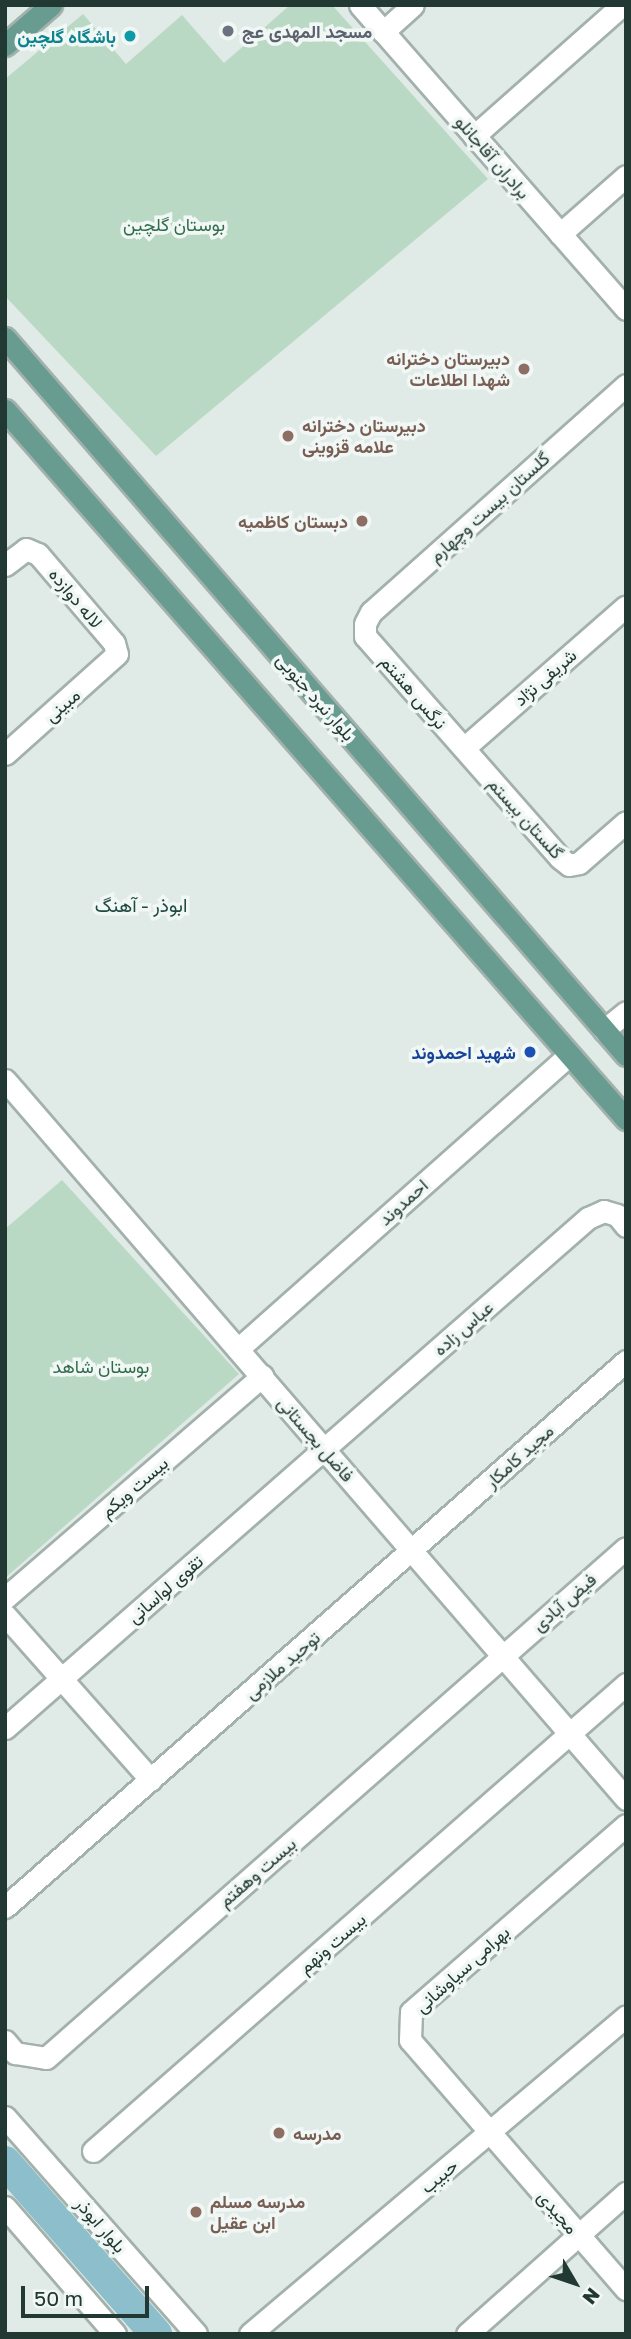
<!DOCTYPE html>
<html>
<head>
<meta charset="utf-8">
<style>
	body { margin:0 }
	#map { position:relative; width:631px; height:2339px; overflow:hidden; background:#e0eae6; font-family:"Golos Text",Vazirmatn,sans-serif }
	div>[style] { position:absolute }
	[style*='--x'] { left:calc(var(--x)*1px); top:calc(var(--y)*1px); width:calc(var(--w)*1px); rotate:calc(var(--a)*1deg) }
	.green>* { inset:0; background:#bad9c4 }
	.river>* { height:32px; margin:-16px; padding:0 16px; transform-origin:16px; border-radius:16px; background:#8cbfcb }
	.roads { filter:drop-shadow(2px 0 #a3b1ad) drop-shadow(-2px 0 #a3b1ad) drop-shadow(0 2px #a3b1ad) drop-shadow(0 -2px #a3b1ad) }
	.street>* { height:21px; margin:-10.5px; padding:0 10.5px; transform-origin:10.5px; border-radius:10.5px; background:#fff }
	.secondary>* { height:21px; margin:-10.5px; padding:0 10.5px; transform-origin:10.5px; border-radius:10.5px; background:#fff }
	.primary>* { height:21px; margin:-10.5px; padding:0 10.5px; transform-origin:10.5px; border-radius:10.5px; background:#689c90 }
	.dots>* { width:19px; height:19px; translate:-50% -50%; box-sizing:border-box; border:4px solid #f0f7f4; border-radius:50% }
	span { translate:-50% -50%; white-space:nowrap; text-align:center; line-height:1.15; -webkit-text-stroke:7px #f0f7f4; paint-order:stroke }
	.worship-label { font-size:18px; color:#5b616d; font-weight:700 }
	.left { translate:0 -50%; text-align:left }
	.culture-label { font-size:18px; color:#0d838f; font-weight:700 }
	.right { translate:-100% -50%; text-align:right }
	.street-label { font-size:18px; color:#223933 }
	.park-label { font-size:18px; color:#306c49 }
	.education-label { font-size:18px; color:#785e54; font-weight:700 }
	.transit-label { font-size:18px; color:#164399; font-weight:700 }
	.neighbourhood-label { font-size:19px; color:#204940 }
	.frame { position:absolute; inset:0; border:7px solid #223933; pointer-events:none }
	.north { position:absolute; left:540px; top:2248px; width:70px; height:70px; -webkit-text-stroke:5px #f0f7f4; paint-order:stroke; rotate:129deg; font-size:19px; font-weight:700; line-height:28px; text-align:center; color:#223933 }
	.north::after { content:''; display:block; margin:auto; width:24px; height:32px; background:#223933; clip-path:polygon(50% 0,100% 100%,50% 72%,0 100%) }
	.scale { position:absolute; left:21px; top:2286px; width:128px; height:32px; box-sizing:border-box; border:4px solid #223933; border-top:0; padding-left:9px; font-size:21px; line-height:24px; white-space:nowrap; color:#223933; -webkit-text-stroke:5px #f0f7f4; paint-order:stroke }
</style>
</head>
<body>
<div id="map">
	<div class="green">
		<div style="clip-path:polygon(290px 5px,332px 5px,488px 179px,156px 456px,5px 296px,5px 79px,83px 14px,126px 64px,182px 15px,224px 63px)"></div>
		<div style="clip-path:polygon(62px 1180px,239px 1374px,5px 1578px,5px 1229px)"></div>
	</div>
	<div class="river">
		<div style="--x:5;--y:2162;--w:229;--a:48.7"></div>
	</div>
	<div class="roads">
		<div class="street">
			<div style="--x:360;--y:5;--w:404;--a:48.8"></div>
			<div style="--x:383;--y:32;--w:40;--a:-42"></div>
			<div style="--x:474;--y:136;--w:198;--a:-41.5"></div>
			<div style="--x:560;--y:234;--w:88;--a:-41.3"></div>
			<div style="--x:626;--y:385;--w:341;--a:138.3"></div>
			<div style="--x:371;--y:612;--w:13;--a:117"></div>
			<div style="--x:365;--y:624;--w:12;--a:90"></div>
			<div style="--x:365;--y:636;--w:295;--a:48.7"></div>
			<div style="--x:560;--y:858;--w:11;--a:38"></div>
			<div style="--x:569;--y:865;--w:10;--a:-11"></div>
			<div style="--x:579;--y:863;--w:62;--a:-41.1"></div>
			<div style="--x:5;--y:565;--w:26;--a:-37"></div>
			<div style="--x:26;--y:549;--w:13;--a:23"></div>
			<div style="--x:38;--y:554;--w:117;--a:49.5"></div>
			<div style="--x:114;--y:643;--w:11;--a:75"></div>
			<div style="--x:117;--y:654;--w:150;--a:138.2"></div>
			<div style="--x:464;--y:748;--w:215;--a:-41.2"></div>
			<div style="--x:604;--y:1030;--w:28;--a:-39"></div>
			<div style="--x:5;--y:1080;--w:950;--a:49.18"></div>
			<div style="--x:238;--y:1349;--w:441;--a:-41.6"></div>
			<div style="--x:5;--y:1598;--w:340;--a:-40.8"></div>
			<div style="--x:5;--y:1615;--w:220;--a:48.5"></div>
			<div style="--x:5;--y:1728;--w:775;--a:-41.18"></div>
			<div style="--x:588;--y:1218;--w:17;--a:-24"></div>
			<div style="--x:604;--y:1211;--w:14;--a:17"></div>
			<div style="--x:617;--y:1215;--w:14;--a:51"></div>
			<div style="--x:626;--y:1825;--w:285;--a:139"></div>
			<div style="--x:411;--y:2012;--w:28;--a:92"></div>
			<div style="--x:410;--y:2040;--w:330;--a:49.1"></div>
			<div style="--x:5;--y:1907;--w:827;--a:-41.32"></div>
			<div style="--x:5;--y:2041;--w:16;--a:50"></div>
			<div style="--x:15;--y:2053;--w:31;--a:9"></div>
			<div style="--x:46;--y:2058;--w:772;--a:-41.33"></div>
			<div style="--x:93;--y:2151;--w:709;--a:-41.22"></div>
			<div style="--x:250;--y:2334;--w:492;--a:-40.2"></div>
			<div style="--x:467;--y:2334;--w:213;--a:-41.6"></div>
		</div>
		<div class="secondary">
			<div style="--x:5;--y:2117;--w:289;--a:48.6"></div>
			<div style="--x:5;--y:2207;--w:168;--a:49.1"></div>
		</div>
		<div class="primary">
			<div style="--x:5;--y:45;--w:61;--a:-41"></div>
			<div style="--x:5;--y:338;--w:949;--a:49.1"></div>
			<div style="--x:5;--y:410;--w:943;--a:48.79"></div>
		</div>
	</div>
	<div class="dots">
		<div style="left:228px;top:31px;background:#6b7280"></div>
		<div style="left:130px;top:36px;background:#0f9aa8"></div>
		<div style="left:524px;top:369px;background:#8d6e63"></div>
		<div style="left:288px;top:436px;background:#8d6e63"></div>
		<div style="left:362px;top:521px;background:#8d6e63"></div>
		<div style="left:530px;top:1052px;background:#1a4fb4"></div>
		<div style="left:279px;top:2133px;background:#8d6e63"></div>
		<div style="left:196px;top:2212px;background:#8d6e63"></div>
	</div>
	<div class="worship-label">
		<span class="left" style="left:242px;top:31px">مسجد المهدی عج</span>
	</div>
	<div class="culture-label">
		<span class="right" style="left:116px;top:36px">باشگاه گلچین</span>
	</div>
	<div class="street-label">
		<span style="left:493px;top:157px;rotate:49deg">برادران آقاجانلو</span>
		<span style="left:489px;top:507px;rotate:-42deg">گلستان بیست وچهارم</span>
		<span style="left:76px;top:598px;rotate:50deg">لاله دوازده</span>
		<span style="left:545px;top:677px;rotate:-41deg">شریفی نژاد</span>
		<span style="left:414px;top:692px;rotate:49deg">نرگس هشتم</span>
		<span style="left:316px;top:697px;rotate:49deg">بلوار نبرد جنوبی</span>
		<span style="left:62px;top:705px;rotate:-41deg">مبینی</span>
		<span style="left:526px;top:818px;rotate:48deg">گلستان بیستم</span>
		<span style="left:403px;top:1202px;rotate:-42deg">احمدوند</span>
		<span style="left:463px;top:1328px;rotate:-41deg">عباس زاده</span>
		<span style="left:316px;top:1439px;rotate:49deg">فاضل بجستانی</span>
		<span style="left:519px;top:1456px;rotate:-42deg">مجید کامکار</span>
		<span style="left:134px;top:1487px;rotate:-41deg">بیست ویکم</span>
		<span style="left:165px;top:1589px;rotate:-41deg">تقوی لواسانی</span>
		<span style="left:564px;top:1602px;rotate:-41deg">فیض آبادی</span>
		<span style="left:282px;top:1665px;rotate:-41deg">توحید ملازمی</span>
		<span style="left:257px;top:1872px;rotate:-41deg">بیست وهفتم</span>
		<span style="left:332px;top:1943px;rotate:-41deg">بیست ونهم</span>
		<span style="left:462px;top:1969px;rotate:-42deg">بهرامی سیاوشانی</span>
		<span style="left:439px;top:2176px;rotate:-40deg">حبیب</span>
		<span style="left:558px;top:2212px;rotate:49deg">مجیدی</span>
		<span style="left:101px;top:2225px;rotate:49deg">بلوار ابوذر</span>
	</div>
	<div class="park-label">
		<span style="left:174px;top:224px">بوستان گلچین</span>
		<span style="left:101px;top:1366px">بوستان شاهد</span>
	</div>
	<div class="education-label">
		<span class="right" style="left:510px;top:369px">دبیرستان دخترانه<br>شهدا اطلاعات</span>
		<span class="left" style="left:302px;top:436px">دبیرستان دخترانه<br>علامه قزوینی</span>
		<span class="right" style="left:348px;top:521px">دبستان کاظمیه</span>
		<span class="left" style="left:293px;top:2133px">مدرسه</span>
		<span class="left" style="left:210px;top:2212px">مدرسه مسلم<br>ابن عقیل</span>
	</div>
	<div class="transit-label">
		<span class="right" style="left:516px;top:1052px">شهید احمدوند</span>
	</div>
	<div class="neighbourhood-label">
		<span style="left:141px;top:905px">ابوذر - آهنگ</span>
	</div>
	<div class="frame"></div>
	<div class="north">N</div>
	<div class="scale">50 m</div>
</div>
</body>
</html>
